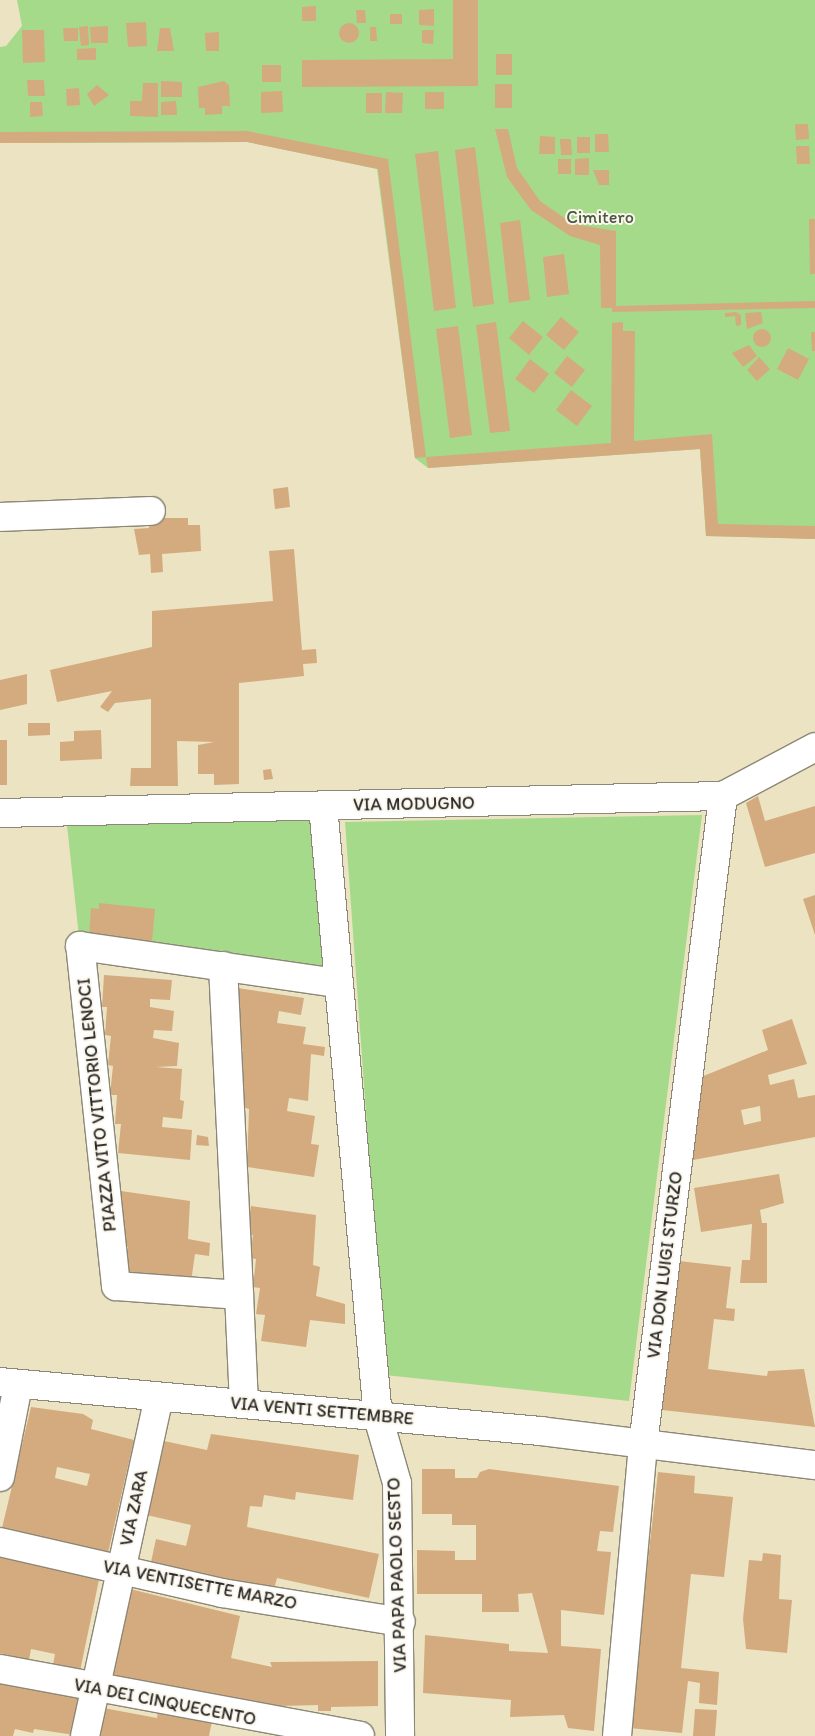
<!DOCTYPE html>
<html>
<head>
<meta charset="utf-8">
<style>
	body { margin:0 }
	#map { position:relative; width:815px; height:1736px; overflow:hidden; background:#ece3c2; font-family:Itim,sans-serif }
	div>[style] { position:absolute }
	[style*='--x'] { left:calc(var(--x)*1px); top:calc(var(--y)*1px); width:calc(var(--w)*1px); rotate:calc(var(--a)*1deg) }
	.green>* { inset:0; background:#a5da8a }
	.building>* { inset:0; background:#d4ab7e }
	.round { border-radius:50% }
	.roads { filter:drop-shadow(1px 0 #8c8776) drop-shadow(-1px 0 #8c8776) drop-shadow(0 1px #8c8776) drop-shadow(0 -1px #8c8776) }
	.street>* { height:28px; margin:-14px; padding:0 14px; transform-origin:14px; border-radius:14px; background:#fff }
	span { translate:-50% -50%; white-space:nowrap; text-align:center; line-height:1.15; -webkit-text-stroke:4px #fbf7ec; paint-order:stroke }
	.park-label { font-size:18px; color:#4a5743 }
	.street-label { font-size:18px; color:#2b2b2b }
</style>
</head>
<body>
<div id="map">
	<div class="green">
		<div style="clip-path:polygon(17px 0,815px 0,815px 539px,706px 536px,700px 449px,428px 468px,415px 458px,377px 169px,247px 142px,0 143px,0 47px,6px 46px,22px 26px)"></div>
		<div style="clip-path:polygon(702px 815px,629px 1401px,385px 1375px,345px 822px)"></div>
		<div style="clip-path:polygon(314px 820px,327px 973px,79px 937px,67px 825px)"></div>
	</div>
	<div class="building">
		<div style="clip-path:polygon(453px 0,478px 0,478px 86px,302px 87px,302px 60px,453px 59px)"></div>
		<div style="clip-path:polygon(316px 6px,316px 21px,302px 21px,302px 7px)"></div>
		<div style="clip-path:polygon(434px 9px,434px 26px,419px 25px,419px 10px)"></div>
		<div style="clip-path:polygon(356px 10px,365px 10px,366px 23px,357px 23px)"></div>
		<div style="clip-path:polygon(390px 14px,402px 14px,402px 24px,390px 24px)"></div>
		<div style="clip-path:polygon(146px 22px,147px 46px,128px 47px,126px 23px)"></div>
		<div class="round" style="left:339px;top:23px;width:20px;height:20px"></div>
		<div style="clip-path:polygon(88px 26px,89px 45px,81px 46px,79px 27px)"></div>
		<div style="clip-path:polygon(108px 26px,108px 43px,91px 43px,90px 27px)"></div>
		<div style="clip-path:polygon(370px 27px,376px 27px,377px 41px,370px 41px)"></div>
		<div style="clip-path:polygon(63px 28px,78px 28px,78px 41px,64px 41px)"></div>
		<div style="clip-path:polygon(160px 28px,170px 28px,174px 51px,157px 51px)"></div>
		<div style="clip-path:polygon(22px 30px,44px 30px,45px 62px,23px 63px)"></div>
		<div style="clip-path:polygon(422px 30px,434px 30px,433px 44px,422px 43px)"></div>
		<div style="clip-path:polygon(219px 32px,219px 51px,206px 51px,205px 33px)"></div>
		<div style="clip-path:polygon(96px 48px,96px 60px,77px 60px,77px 49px)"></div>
		<div style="clip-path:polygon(496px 54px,512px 54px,512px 75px,496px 75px)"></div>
		<div style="clip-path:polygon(262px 65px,281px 65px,281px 82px,262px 82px)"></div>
		<div style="clip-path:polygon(27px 80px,44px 80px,45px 96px,28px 96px)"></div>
		<div style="clip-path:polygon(161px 81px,182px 82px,182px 97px,161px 97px)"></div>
		<div style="clip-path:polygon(224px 81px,229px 85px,230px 106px,222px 106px,222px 114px,205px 115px,205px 108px,199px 108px,198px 87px)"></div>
		<div style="clip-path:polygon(143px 83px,158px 83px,158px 117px,130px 116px,130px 101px,142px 101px)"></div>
		<div style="clip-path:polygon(495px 84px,512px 84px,512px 108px,495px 108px)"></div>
		<div style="clip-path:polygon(97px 85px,109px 95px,94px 106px,87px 94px)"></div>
		<div style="clip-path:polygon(79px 88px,80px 105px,67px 106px,66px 89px)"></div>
		<div style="clip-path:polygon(282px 91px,283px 112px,261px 113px,261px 92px)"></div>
		<div style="clip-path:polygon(386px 92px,403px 93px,402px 113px,385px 113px)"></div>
		<div style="clip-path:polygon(425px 92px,444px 92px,444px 109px,425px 109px)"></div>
		<div style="clip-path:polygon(366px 93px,382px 93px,382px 113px,366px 113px)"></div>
		<div style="clip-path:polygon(176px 101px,177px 115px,161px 115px,161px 102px)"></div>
		<div style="clip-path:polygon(30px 102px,42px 102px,43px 116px,30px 117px)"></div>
		<div style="clip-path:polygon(795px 124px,808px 124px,809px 139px,796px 140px)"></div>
		<div style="clip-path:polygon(495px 129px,508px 129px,517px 168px,540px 201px,573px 224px,616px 231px,616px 306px,815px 301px,815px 308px,612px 312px,612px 308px,601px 308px,600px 245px,570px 236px,531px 210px,507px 177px)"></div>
		<div style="clip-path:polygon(247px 131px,388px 159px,426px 457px,415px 458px,378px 169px,247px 142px,0 143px,0 132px)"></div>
		<div style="clip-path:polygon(595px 134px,608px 134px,609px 152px,595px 152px)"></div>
		<div style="clip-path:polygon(540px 136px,555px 137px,555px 154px,539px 154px)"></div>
		<div style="clip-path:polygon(577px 137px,590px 137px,590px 153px,577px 153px)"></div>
		<div style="clip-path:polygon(560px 139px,571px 139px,572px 155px,561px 155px)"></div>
		<div style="clip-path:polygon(796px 146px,809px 146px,810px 164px,797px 164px)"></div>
		<div style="clip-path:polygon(475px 147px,494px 304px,473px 307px,455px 150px)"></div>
		<div style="clip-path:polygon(438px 151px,456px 308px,434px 311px,415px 154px)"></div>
		<div style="clip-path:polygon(589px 158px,589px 175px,575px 175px,575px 159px)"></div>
		<div style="clip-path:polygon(558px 159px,571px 159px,571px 174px,558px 174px)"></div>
		<div style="clip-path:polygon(593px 170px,609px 170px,609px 185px,599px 185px)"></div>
		<div style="clip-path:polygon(809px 219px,815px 219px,815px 274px,810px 274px)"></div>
		<div style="clip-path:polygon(520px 220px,530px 300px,509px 303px,500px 223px)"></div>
		<div style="clip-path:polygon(564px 254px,569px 294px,547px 297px,543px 257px)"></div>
		<div style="clip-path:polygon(736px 312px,741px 315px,741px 325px,736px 326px,735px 316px,725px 317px,725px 313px)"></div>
		<div style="clip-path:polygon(761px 312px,763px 323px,747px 329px,745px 313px)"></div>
		<div style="clip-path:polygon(561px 317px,579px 332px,564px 350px,546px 335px)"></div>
		<div style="clip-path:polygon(523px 321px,543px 337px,529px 355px,509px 338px)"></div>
		<div style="clip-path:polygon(496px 322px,510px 431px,490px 433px,476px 325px)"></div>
		<div style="clip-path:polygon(623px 322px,623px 331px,635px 331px,634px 441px,712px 434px,718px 524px,815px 526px,815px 539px,706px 536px,700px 449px,428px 468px,426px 457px,611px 443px,612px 323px)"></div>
		<div style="clip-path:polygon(458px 326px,472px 435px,450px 438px,436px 329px)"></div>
		<div class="round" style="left:753px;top:329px;width:18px;height:18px"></div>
		<div style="clip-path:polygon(811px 332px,815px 332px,815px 351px,812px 351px)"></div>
		<div style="clip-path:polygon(749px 345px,757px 356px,743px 367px,732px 353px)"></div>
		<div style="clip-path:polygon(788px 348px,809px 359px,798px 380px,777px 369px)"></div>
		<div style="clip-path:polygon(567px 356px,585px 370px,572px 387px,554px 373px)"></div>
		<div style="clip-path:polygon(759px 357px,770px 369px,757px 381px,747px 370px)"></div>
		<div style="clip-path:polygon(530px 359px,549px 374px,534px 393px,515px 379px)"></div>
		<div style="clip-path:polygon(571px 390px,592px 406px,577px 426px,556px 410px)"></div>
		<div style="clip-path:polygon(288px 487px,290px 507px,275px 509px,273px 489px)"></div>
		<div style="clip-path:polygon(148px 518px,188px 518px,188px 525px,200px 525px,201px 551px,162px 554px,163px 572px,151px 573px,150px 554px,139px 555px,134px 529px,149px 528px)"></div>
		<div style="clip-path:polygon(294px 549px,302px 650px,316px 649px,317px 663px,303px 664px,304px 676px,239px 683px,239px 784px,214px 785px,214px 774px,198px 774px,198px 745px,214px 742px,177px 741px,178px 786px,130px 786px,131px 768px,151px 768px,151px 699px,115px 703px,108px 712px,100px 707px,112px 691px,57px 702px,50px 670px,152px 647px,152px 611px,273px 601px,269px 551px)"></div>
		<div style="clip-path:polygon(27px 674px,27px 704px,0 710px,0 680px)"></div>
		<div style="clip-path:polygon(28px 723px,50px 723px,50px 735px,28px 736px)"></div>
		<div style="clip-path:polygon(101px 730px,102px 759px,60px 761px,60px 742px,74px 741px,74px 731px)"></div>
		<div style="clip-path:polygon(0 740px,7px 740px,7px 785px,0 785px)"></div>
		<div style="clip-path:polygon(271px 769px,273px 779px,264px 780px,263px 770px)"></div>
		<div style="clip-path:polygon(758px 796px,765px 821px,815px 806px,815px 853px,765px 867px,746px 803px)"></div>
		<div style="clip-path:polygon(815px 895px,815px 935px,803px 899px)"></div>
		<div style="clip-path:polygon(99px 903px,155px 909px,152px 942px,89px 936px,91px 908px,99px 909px)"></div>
		<div style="clip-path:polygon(104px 975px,172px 980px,170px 1000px,150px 999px,150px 1007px,174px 1011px,172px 1031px,154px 1030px,153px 1038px,179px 1043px,177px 1066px,156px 1067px,182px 1069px,180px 1100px,184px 1101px,182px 1119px,163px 1117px,162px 1127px,192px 1130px,190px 1160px,118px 1153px,121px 1124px,115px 1124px,117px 1095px,110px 1095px,113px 1066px,108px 1065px,111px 1036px,105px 1035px,107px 1007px,102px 1007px)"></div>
		<div style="clip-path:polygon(237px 988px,304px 998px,301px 1015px,279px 1011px,277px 1023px,306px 1027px,303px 1044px,325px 1047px,324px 1056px,311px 1054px,308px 1101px,289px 1098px,287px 1111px,315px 1116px,311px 1144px,319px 1145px,314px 1177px,247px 1167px,249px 1109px,241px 1107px,243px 1049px,235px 1048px,240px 1019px,232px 1018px)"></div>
		<div style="clip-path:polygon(evenodd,792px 1019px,807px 1064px,768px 1075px,770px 1085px,794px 1079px,798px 1098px,815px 1095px,815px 1137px,688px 1161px,701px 1077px,768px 1050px,762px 1030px,792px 1019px,760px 1106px,761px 1121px,744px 1125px,741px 1110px,760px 1106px)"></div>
		<div style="clip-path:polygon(197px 1135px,208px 1137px,209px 1146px,196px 1145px)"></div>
		<div style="clip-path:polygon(779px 1174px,784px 1203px,760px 1210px,762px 1223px,767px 1223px,767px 1283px,740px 1283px,742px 1260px,750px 1260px,752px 1224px,701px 1232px,694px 1188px)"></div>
		<div style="clip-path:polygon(121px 1191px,190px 1201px,188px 1239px,210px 1243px,209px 1256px,195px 1254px,191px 1282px,124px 1273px,128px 1247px,120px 1246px,124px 1220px,117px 1218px)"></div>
		<div style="clip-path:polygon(251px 1206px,316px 1215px,313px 1265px,320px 1267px,316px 1296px,345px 1304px,345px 1324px,310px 1320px,306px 1347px,261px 1341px,265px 1315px,256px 1314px,260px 1288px,253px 1287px,256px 1259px,250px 1258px,253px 1235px,246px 1234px)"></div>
		<div style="clip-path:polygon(679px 1261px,731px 1267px,726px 1308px,735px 1309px,734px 1321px,714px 1319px,708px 1369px,767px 1376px,768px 1371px,804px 1369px,815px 1427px,662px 1410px)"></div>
		<div style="clip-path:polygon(evenodd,31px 1407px,83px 1414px,93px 1420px,91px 1429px,134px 1440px,108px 1553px,2px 1528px,31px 1407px,57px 1467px,90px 1474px,87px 1486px,55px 1478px,57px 1467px)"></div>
		<div style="clip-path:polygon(211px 1434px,359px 1455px,353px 1500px,296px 1492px,295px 1500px,264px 1495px,262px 1507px,250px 1506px,247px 1527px,379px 1554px,369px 1598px,277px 1578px,274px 1589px,151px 1562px,156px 1539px,186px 1546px,191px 1525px,142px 1514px,159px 1440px,207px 1450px)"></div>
		<div style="clip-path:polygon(422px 1469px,455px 1469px,455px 1478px,477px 1478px,480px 1472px,489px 1469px,619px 1486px,613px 1532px,600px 1531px,597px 1551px,611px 1552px,604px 1615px,561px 1610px,561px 1646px,601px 1649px,594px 1731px,568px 1728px,564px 1715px,510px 1717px,511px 1700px,423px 1693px,425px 1635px,509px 1644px,509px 1651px,548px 1653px,532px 1593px,518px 1594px,519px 1612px,482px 1612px,482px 1594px,417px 1594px,417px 1550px,455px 1551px,455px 1560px,476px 1560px,476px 1525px,452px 1525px,452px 1514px,422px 1514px)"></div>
		<div style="clip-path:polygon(658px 1472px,695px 1476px,694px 1493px,733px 1497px,724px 1577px,691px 1574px,681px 1668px,719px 1672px,717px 1705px,699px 1703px,700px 1683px,688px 1681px,682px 1733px,629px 1728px)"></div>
		<div style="clip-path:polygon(0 1552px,100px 1575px,80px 1671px,53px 1665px,55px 1654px,31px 1649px,29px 1660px,0 1653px)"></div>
		<div style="clip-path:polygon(763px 1553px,781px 1555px,779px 1599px,792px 1600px,787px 1653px,746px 1649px,743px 1619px,749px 1560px,762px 1561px)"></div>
		<div style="clip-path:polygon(130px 1589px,240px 1616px,231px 1658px,272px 1667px,270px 1662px,378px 1661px,378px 1706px,331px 1707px,331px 1711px,318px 1711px,318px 1705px,279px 1706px,279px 1709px,106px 1674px)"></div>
		<div style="clip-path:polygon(0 1680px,86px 1698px,81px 1736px,34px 1729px,33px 1733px,15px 1729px,13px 1736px,0 1736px)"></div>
		<div style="clip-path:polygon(98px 1707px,157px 1718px,158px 1711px,212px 1721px,209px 1736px,92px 1736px)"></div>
		<div style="clip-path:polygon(695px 1709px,717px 1710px,715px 1736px,693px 1736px)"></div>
	</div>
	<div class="roads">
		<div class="street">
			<div style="--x:0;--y:517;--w:151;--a:-2.3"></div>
			<div style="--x:323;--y:806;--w:613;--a:84.86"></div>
			<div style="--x:378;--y:1417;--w:69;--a:73.9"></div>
			<div style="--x:397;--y:1483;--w:253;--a:89.3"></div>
			<div style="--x:0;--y:813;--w:723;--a:-1.35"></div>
			<div style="--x:723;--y:796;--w:104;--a:-28"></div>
			<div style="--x:223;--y:966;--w:329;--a:87.2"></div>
			<div style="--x:0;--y:1382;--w:543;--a:5.18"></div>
			<div style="--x:541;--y:1431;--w:276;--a:7.1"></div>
			<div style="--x:244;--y:1404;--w:109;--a:-92.6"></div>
			<div style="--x:239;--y:1295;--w:123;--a:-175.8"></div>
			<div style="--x:116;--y:1286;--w:342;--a:-96"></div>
			<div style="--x:80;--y:946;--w:260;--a:8.2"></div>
			<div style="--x:0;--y:1477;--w:94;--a:-78.9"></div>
			<div style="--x:0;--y:1542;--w:228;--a:12.9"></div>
			<div style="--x:222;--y:1593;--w:181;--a:9.2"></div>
			<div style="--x:0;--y:1669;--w:366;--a:10.5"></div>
			<div style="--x:85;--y:1736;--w:347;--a:-77.7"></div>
			<div style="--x:617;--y:1736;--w:292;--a:-84.9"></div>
			<div style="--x:643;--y:1445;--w:654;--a:-82.97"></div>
		</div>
	</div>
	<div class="park-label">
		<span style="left:600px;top:217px">Cimitero</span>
	</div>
	<div class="street-label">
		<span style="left:414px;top:804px;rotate:-1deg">VIA MODUGNO</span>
		<span style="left:97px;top:1105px;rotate:-96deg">PIAZZA VITO VITTORIO LENOCI</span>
		<span style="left:665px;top:1265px;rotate:-83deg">VIA DON LUIGI STURZO</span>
		<span style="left:322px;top:1411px;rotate:5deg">VIA VENTI SETTEMBRE</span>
		<span style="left:134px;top:1508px;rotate:-78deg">VIA ZARA</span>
		<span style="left:397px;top:1575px;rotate:-92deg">VIA PAPA PAOLO SESTO</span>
		<span style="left:200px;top:1585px;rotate:11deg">VIA VENTISETTE MARZO</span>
		<span style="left:165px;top:1702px;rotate:11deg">VIA DEI CINQUECENTO</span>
	</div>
</div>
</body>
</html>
